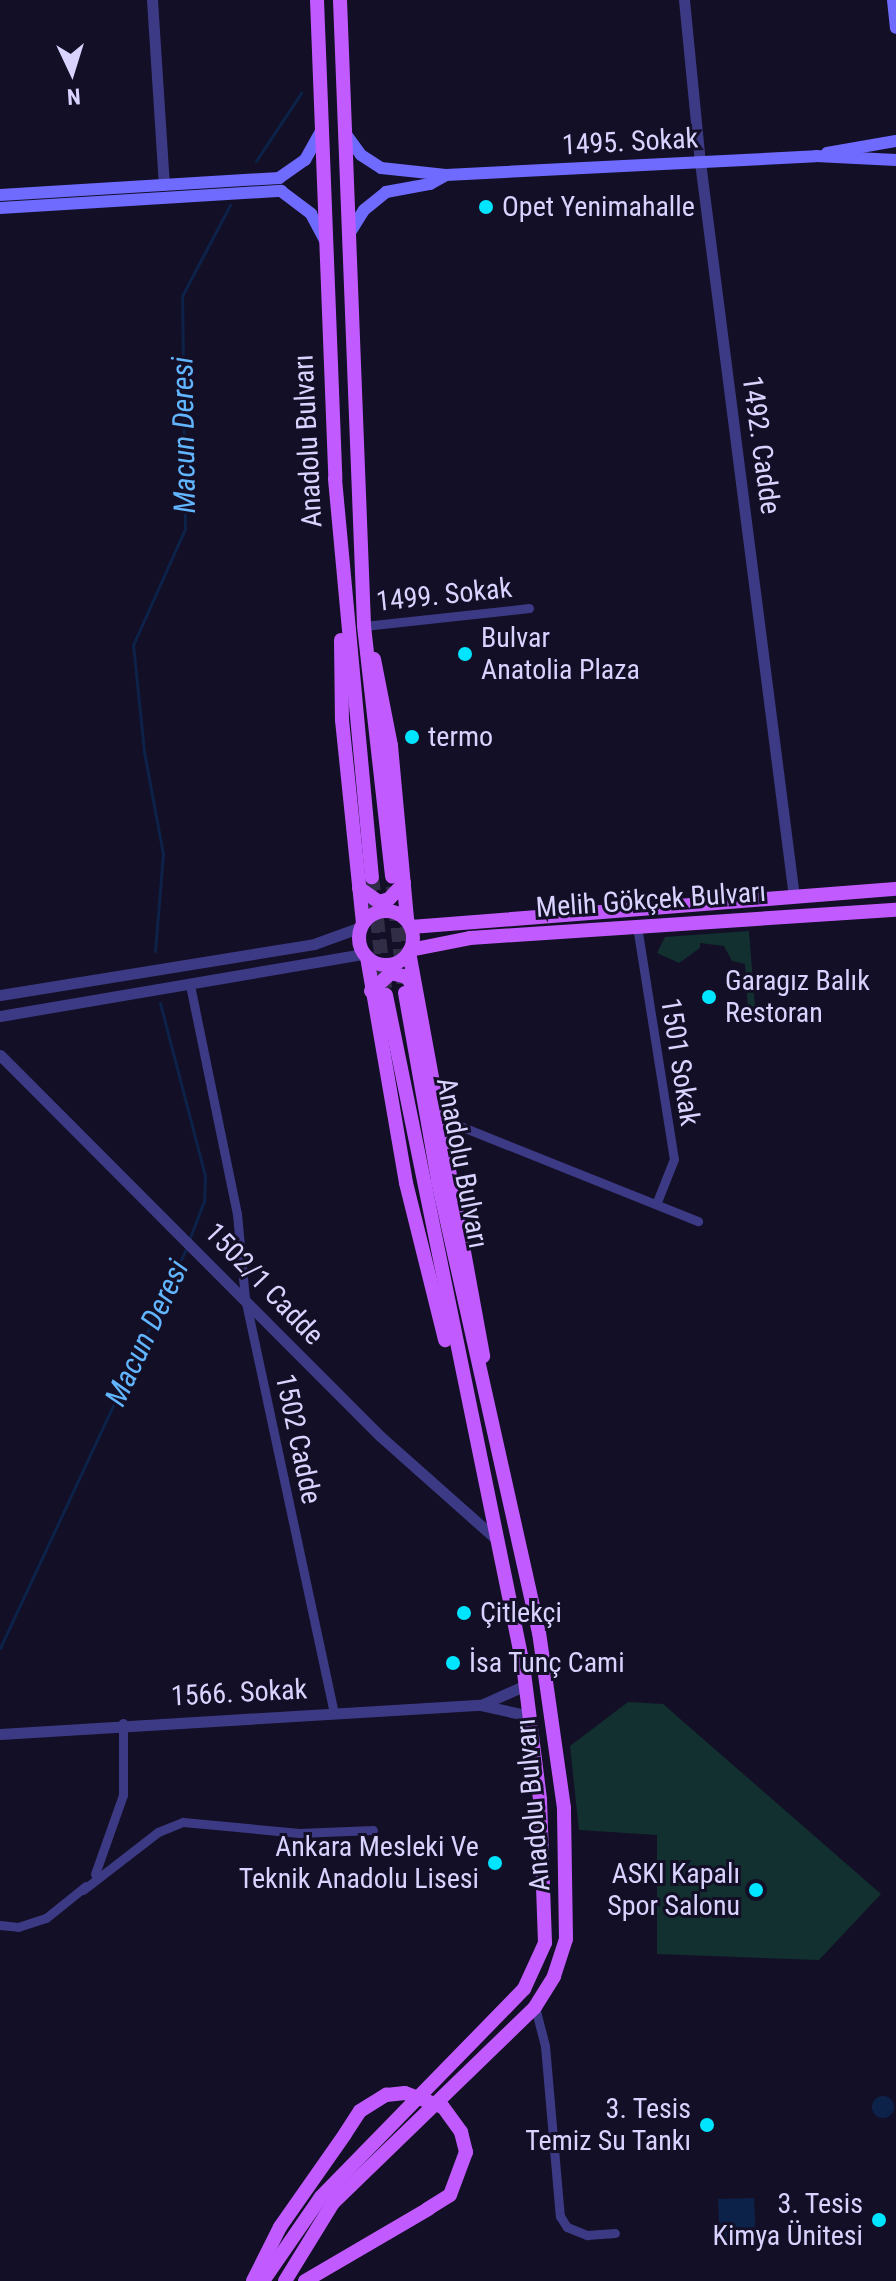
<!DOCTYPE html>
<html>
<head>
<meta charset="utf-8">
<style>
	body { margin:0 }
	#map { position:relative; width:896px; height:2281px; overflow:hidden; background:#130f26; font-family:"Roboto Condensed",sans-serif }
	div>[style] { position:absolute }
	[style*='--x'] { left:calc(var(--x)*1px); top:calc(var(--y)*1px); width:calc(var(--w)*1px); rotate:calc(var(--a)*1deg) }
	.green>* { inset:0; background:#12302f }
	.water>* { inset:0; background:#0c2248 }
	.round { border-radius:50% }
	.stream>* { height:3px; margin:-1.5px; padding:0 1.5px; transform-origin:1.5px; border-radius:1.5px; background:#0c2248 }
	.primary-tunnel>* { height:14px; margin-top:-7px; transform-origin:0; background:repeating-linear-gradient(90deg,#312d47 0 14px,transparent 0 21px) }
	.minor>* { height:9px; margin:-4.5px; padding:0 4.5px; transform-origin:4.5px; border-radius:4.5px; background:#3d3a85 }
	.tertiary>* { height:11px; margin:-5.5px; padding:0 5.5px; transform-origin:5.5px; border-radius:5.5px; background:#3d3a85 }
	.secondary>* { height:12px; margin:-6px; padding:0 6px; transform-origin:6px; border-radius:6px; background:#6f6bff }
	.primary>* { height:14px; margin:-7px; padding:0 7px; transform-origin:7px; border-radius:7px; background:#c25bff }
	.primary>.ring { margin:-7px; padding:0; box-sizing:content-box; background:none; border:14px solid #c25bff; border-radius:50% }
	.primary-bridge>* { height:14px; margin:-7px; padding:0 7px; transform-origin:7px; border-radius:7px; background:#c25bff }
	.dots>* { width:22px; height:22px; translate:-50% -50%; box-sizing:border-box; border:4px solid #130f26; border-radius:50% }
	span { translate:-50% -50%; white-space:nowrap; text-align:center; line-height:1.15; -webkit-text-stroke:6px #130f26; paint-order:stroke }
	.street-label { font-size:28px; color:#d9d4ff }
	.poi-label { font-size:28px; color:#d9d4ff }
	.left { translate:0 -50%; text-align:left }
	.right { translate:-100% -50%; text-align:right }
	.water-label { font-size:30px; color:#62b6ff; font-style:italic }
	.north { position:absolute; left:32px; top:32px; width:80px; height:80px; -webkit-text-stroke:6px #130f26; paint-order:stroke; rotate:176deg; font-size:22px; font-weight:700; line-height:32px; text-align:center; color:#d9d4ff }
	.north::after { content:''; display:block; margin:auto; width:28px; height:36px; background:#d9d4ff; clip-path:polygon(50% 0,100% 100%,50% 72%,0 100%) }
</style>
</head>
<body>
<div id="map">
	<div class="green">
		<div style="clip-path:polygon(749px 931px,755px 1008px,748px 1009px,745px 964px,732px 961px,724px 946px,700px 943px,700px 948px,679px 963px,657px 953px,665px 937px)"></div>
		<div style="clip-path:polygon(628px 1702px,663px 1704px,881px 1894px,819px 1960px,657px 1954px,657px 1835px,579px 1830px,570px 1746px)"></div>
	</div>
	<div class="water">
		<div class="round" style="left:872px;top:2096px;width:22px;height:22px"></div>
		<div style="clip-path:polygon(754px 2198px,756px 2242px,720px 2244px,718px 2199px)"></div>
	</div>
	<div class="stream">
		<div style="--x:256;--y:161;--w:82;--a:-56.5"></div>
		<div style="--x:155;--y:951;--w:97;--a:-85.3"></div>
		<div style="--x:163;--y:854;--w:105;--a:-100.5"></div>
		<div style="--x:144;--y:751;--w:107;--a:-95.9"></div>
		<div style="--x:133;--y:645;--w:127;--a:-65.9"></div>
		<div style="--x:185;--y:529;--w:233;--a:-90.7"></div>
		<div style="--x:182;--y:296;--w:103;--a:-62.2"></div>
		<div style="--x:160;--y:1003;--w:179;--a:75.4"></div>
		<div style="--x:205;--y:1176;--w:25;--a:92"></div>
		<div style="--x:204;--y:1201;--w:40;--a:111"></div>
		<div style="--x:0;--y:1648;--w:440;--a:-65"></div>
	</div>
	<div class="primary-tunnel">
		<div style="--x:372;--y:877;--w:112;--a:83.3"></div>
		<div style="--x:393;--y:886;--w:100;--a:83.7"></div>
	</div>
	<div class="minor">
		<div style="--x:364;--y:626;--w:166;--a:-6.2"></div>
		<div style="--x:637;--y:926;--w:236;--a:81"></div>
		<div style="--x:674;--y:1159;--w:46;--a:111.6"></div>
		<div style="--x:190;--y:985;--w:234;--a:78.4"></div>
		<div style="--x:237;--y:1214;--w:84;--a:84.6"></div>
		<div style="--x:245;--y:1298;--w:424;--a:77.9"></div>
		<div style="--x:440;--y:1118;--w:278;--a:21.8"></div>
		<div style="--x:95;--y:1874;--w:84;--a:-70.5"></div>
		<div style="--x:123;--y:1795;--w:72;--a:-90"></div>
		<div style="--x:83;--y:1890;--w:95;--a:-37.7"></div>
		<div style="--x:158;--y:1832;--w:27;--a:-22"></div>
		<div style="--x:183;--y:1822;--w:117;--a:5.4"></div>
		<div style="--x:299;--y:1833;--w:74;--a:-2.3"></div>
		<div style="--x:0;--y:1925;--w:18;--a:6"></div>
		<div style="--x:18;--y:1927;--w:29;--a:-18"></div>
		<div style="--x:46;--y:1918;--w:51;--a:-38.7"></div>
		<div style="--x:535;--y:2007;--w:40;--a:75.6"></div>
		<div style="--x:545;--y:2046;--w:171;--a:85"></div>
		<div style="--x:560;--y:2216;--w:13;--a:58"></div>
		<div style="--x:567;--y:2227;--w:22;--a:22"></div>
		<div style="--x:587;--y:2235;--w:28;--a:-4"></div>
	</div>
	<div class="tertiary">
		<div style="--x:152;--y:0;--w:185;--a:86.3"></div>
		<div style="--x:684;--y:0;--w:163;--a:84.4"></div>
		<div style="--x:700;--y:162;--w:741;--a:82.71"></div>
		<div style="--x:0;--y:995;--w:318;--a:-9.2"></div>
		<div style="--x:314;--y:944;--w:50;--a:-19.9"></div>
		<div style="--x:0;--y:1016;--w:369;--a:-9.7"></div>
		<div style="--x:0;--y:1055;--w:538;--a:45.08"></div>
		<div style="--x:380;--y:1436;--w:157;--a:41.6"></div>
		<div style="--x:481;--y:1705;--w:49;--a:-24"></div>
		<div style="--x:0;--y:1734;--w:481;--a:-3.5"></div>
		<div style="--x:480;--y:1705;--w:51;--a:12.4"></div>
	</div>
	<div class="secondary">
		<div style="--x:893;--y:0;--w:28;--a:84"></div>
		<div style="--x:345;--y:133;--w:27;--a:54"></div>
		<div style="--x:361;--y:155;--w:24;--a:33"></div>
		<div style="--x:381;--y:168;--w:65;--a:6.1"></div>
		<div style="--x:446;--y:175;--w:370;--a:-2.9"></div>
		<div style="--x:816;--y:156;--w:80;--a:2.9"></div>
		<div style="--x:827;--y:153;--w:70;--a:-9.9"></div>
		<div style="--x:0;--y:195;--w:280;--a:-3.5"></div>
		<div style="--x:279;--y:178;--w:32;--a:-35"></div>
		<div style="--x:305;--y:160;--w:33;--a:-61"></div>
		<div style="--x:0;--y:208;--w:282;--a:-3.5"></div>
		<div style="--x:281;--y:191;--w:38;--a:37"></div>
		<div style="--x:311;--y:214;--w:30;--a:62"></div>
		<div style="--x:349;--y:234;--w:28;--a:-58"></div>
		<div style="--x:364;--y:210;--w:28;--a:-39"></div>
		<div style="--x:386;--y:192;--w:45;--a:-10.3"></div>
		<div style="--x:430;--y:184;--w:18;--a:-29"></div>
	</div>
	<div class="primary">
		<div style="--x:317;--y:0;--w:479;--a:87.8"></div>
		<div style="--x:335;--y:479;--w:400;--a:84.7"></div>
		<div style="--x:340;--y:0;--w:626;--a:87.8"></div>
		<div style="--x:364;--y:626;--w:252;--a:83.6"></div>
		<div style="--x:341;--y:640;--w:80;--a:89.3"></div>
		<div style="--x:342;--y:720;--w:204;--a:84.1"></div>
		<div style="--x:374;--y:659;--w:89;--a:78.9"></div>
		<div style="--x:391;--y:746;--w:175;--a:84.7"></div>
		<div style="--x:359;--y:888;--w:24;--a:35"></div>
		<div style="--x:379;--y:902;--w:10;--a:-17"></div>
		<div style="--x:389;--y:899;--w:22;--a:-47"></div>
		<div class="ring" style="left:359px;top:911px;width:40px;height:40px"></div>
		<div style="--x:411;--y:927;--w:486;--a:-4.5"></div>
		<div style="--x:410;--y:950;--w:61;--a:-11.3"></div>
		<div style="--x:470;--y:938;--w:427;--a:-3.8"></div>
		<div style="--x:409;--y:952;--w:411;--a:79.6"></div>
		<div style="--x:367;--y:957;--w:229;--a:80.2"></div>
		<div style="--x:406;--y:1183;--w:162;--a:76"></div>
		<div style="--x:371;--y:991;--w:27;--a:-42"></div>
		<div style="--x:391;--y:973;--w:16;--a:14"></div>
		<div style="--x:407;--y:977;--w:13;--a:58"></div>
		<div style="--x:253;--y:2281;--w:60;--a:-63.4"></div>
		<div style="--x:280;--y:2227;--w:113;--a:-55"></div>
		<div style="--x:263;--y:2281;--w:102;--a:-55.4"></div>
		<div style="--x:321;--y:2197;--w:291;--a:-45.7"></div>
		<div style="--x:524;--y:1989;--w:51;--a:-65.5"></div>
		<div style="--x:545;--y:1943;--w:144;--a:-92"></div>
		<div style="--x:540;--y:1799;--w:135;--a:-97.2"></div>
		<div style="--x:523;--y:1665;--w:684;--a:-101.56"></div>
		<div style="--x:285;--y:2281;--w:92;--a:-58.4"></div>
		<div style="--x:333;--y:2203;--w:281;--a:-44.1"></div>
		<div style="--x:535;--y:2007;--w:36;--a:-58"></div>
		<div style="--x:554;--y:1976;--w:39;--a:-72"></div>
		<div style="--x:566;--y:1939;--w:131;--a:-90.9"></div>
		<div style="--x:564;--y:1808;--w:177;--a:-98.1"></div>
		<div style="--x:539;--y:1633;--w:464;--a:-102.6"></div>
		<div style="--x:438;--y:1180;--w:190;--a:-100"></div>
		<div style="--x:305;--y:2281;--w:143;--a:-30.3"></div>
	</div>
	<div class="primary-bridge">
		<div style="--x:345;--y:2134;--w:27;--a:-57"></div>
		<div style="--x:360;--y:2111;--w:31;--a:-32"></div>
		<div style="--x:386;--y:2095;--w:19;--a:-6"></div>
		<div style="--x:405;--y:2093;--w:40;--a:20.2"></div>
		<div style="--x:443;--y:2107;--w:31;--a:54"></div>
		<div style="--x:461;--y:2132;--w:21;--a:76"></div>
		<div style="--x:466;--y:2152;--w:46;--a:110.4"></div>
		<div style="--x:450;--y:2195;--w:26;--a:148"></div>
	</div>
	<div class="dots">
		<div style="left:486px;top:207px;background:#00e5ff"></div>
		<div style="left:465px;top:654px;background:#00e5ff"></div>
		<div style="left:412px;top:737px;background:#00e5ff"></div>
		<div style="left:709px;top:997px;background:#00e5ff"></div>
		<div style="left:464px;top:1613px;background:#00e5ff"></div>
		<div style="left:453px;top:1663px;background:#00e5ff"></div>
		<div style="left:495px;top:1863px;background:#00e5ff"></div>
		<div style="left:756px;top:1890px;background:#00e5ff"></div>
		<div style="left:707px;top:2125px;background:#00e5ff"></div>
		<div style="left:879px;top:2220px;background:#00e5ff"></div>
	</div>
	<div class="street-label">
		<span style="left:630px;top:142px;rotate:-3deg">1495. Sokak</span>
		<span style="left:308px;top:441px;rotate:-93deg">Anadolu Bulvarı</span>
		<span style="left:761px;top:445px;rotate:82deg">1492. Cadde</span>
		<span style="left:444px;top:595px;rotate:-6deg">1499. Sokak</span>
		<span style="left:651px;top:900px;rotate:-4deg">Melih Gökçek Bulvarı</span>
		<span style="left:680px;top:1062px;rotate:81deg">1501 Sokak</span>
		<span style="left:462px;top:1163px;rotate:79deg">Anadolu Bulvarı</span>
		<span style="left:264px;top:1284px;rotate:46deg">1502/1 Cadde</span>
		<span style="left:298px;top:1439px;rotate:78deg">1502 Cadde</span>
		<span style="left:239px;top:1693px;rotate:-3deg">1566. Sokak</span>
		<span style="left:533px;top:1805px;rotate:-95deg">Anadolu Bulvarı</span>
	</div>
	<div class="poi-label">
		<span class="left" style="left:502px;top:207px">Opet Yenimahalle</span>
		<span class="left" style="left:481px;top:654px">Bulvar<br>Anatolia Plaza</span>
		<span class="left" style="left:428px;top:737px">termo</span>
		<span class="left" style="left:725px;top:997px">Garagız Balık<br>Restoran</span>
		<span class="left" style="left:480px;top:1613px">Çitlekçi</span>
		<span class="left" style="left:469px;top:1663px">İsa Tunç Cami</span>
		<span class="right" style="left:479px;top:1863px">Ankara Mesleki Ve<br>Teknik Anadolu Lisesi</span>
		<span class="right" style="left:740px;top:1890px">ASKI Kapalı<br>Spor Salonu</span>
		<span class="right" style="left:691px;top:2125px">3. Tesis<br>Temiz Su Tankı</span>
		<span class="right" style="left:863px;top:2220px">3. Tesis<br>Kimya Ünitesi</span>
	</div>
	<div class="water-label">
		<span style="left:184px;top:435px;rotate:-91deg">Macun Deresi</span>
		<span style="left:147px;top:1333px;rotate:-65deg">Macun Deresi</span>
	</div>
	<div class="north">N</div>
</div>
</body>
</html>
